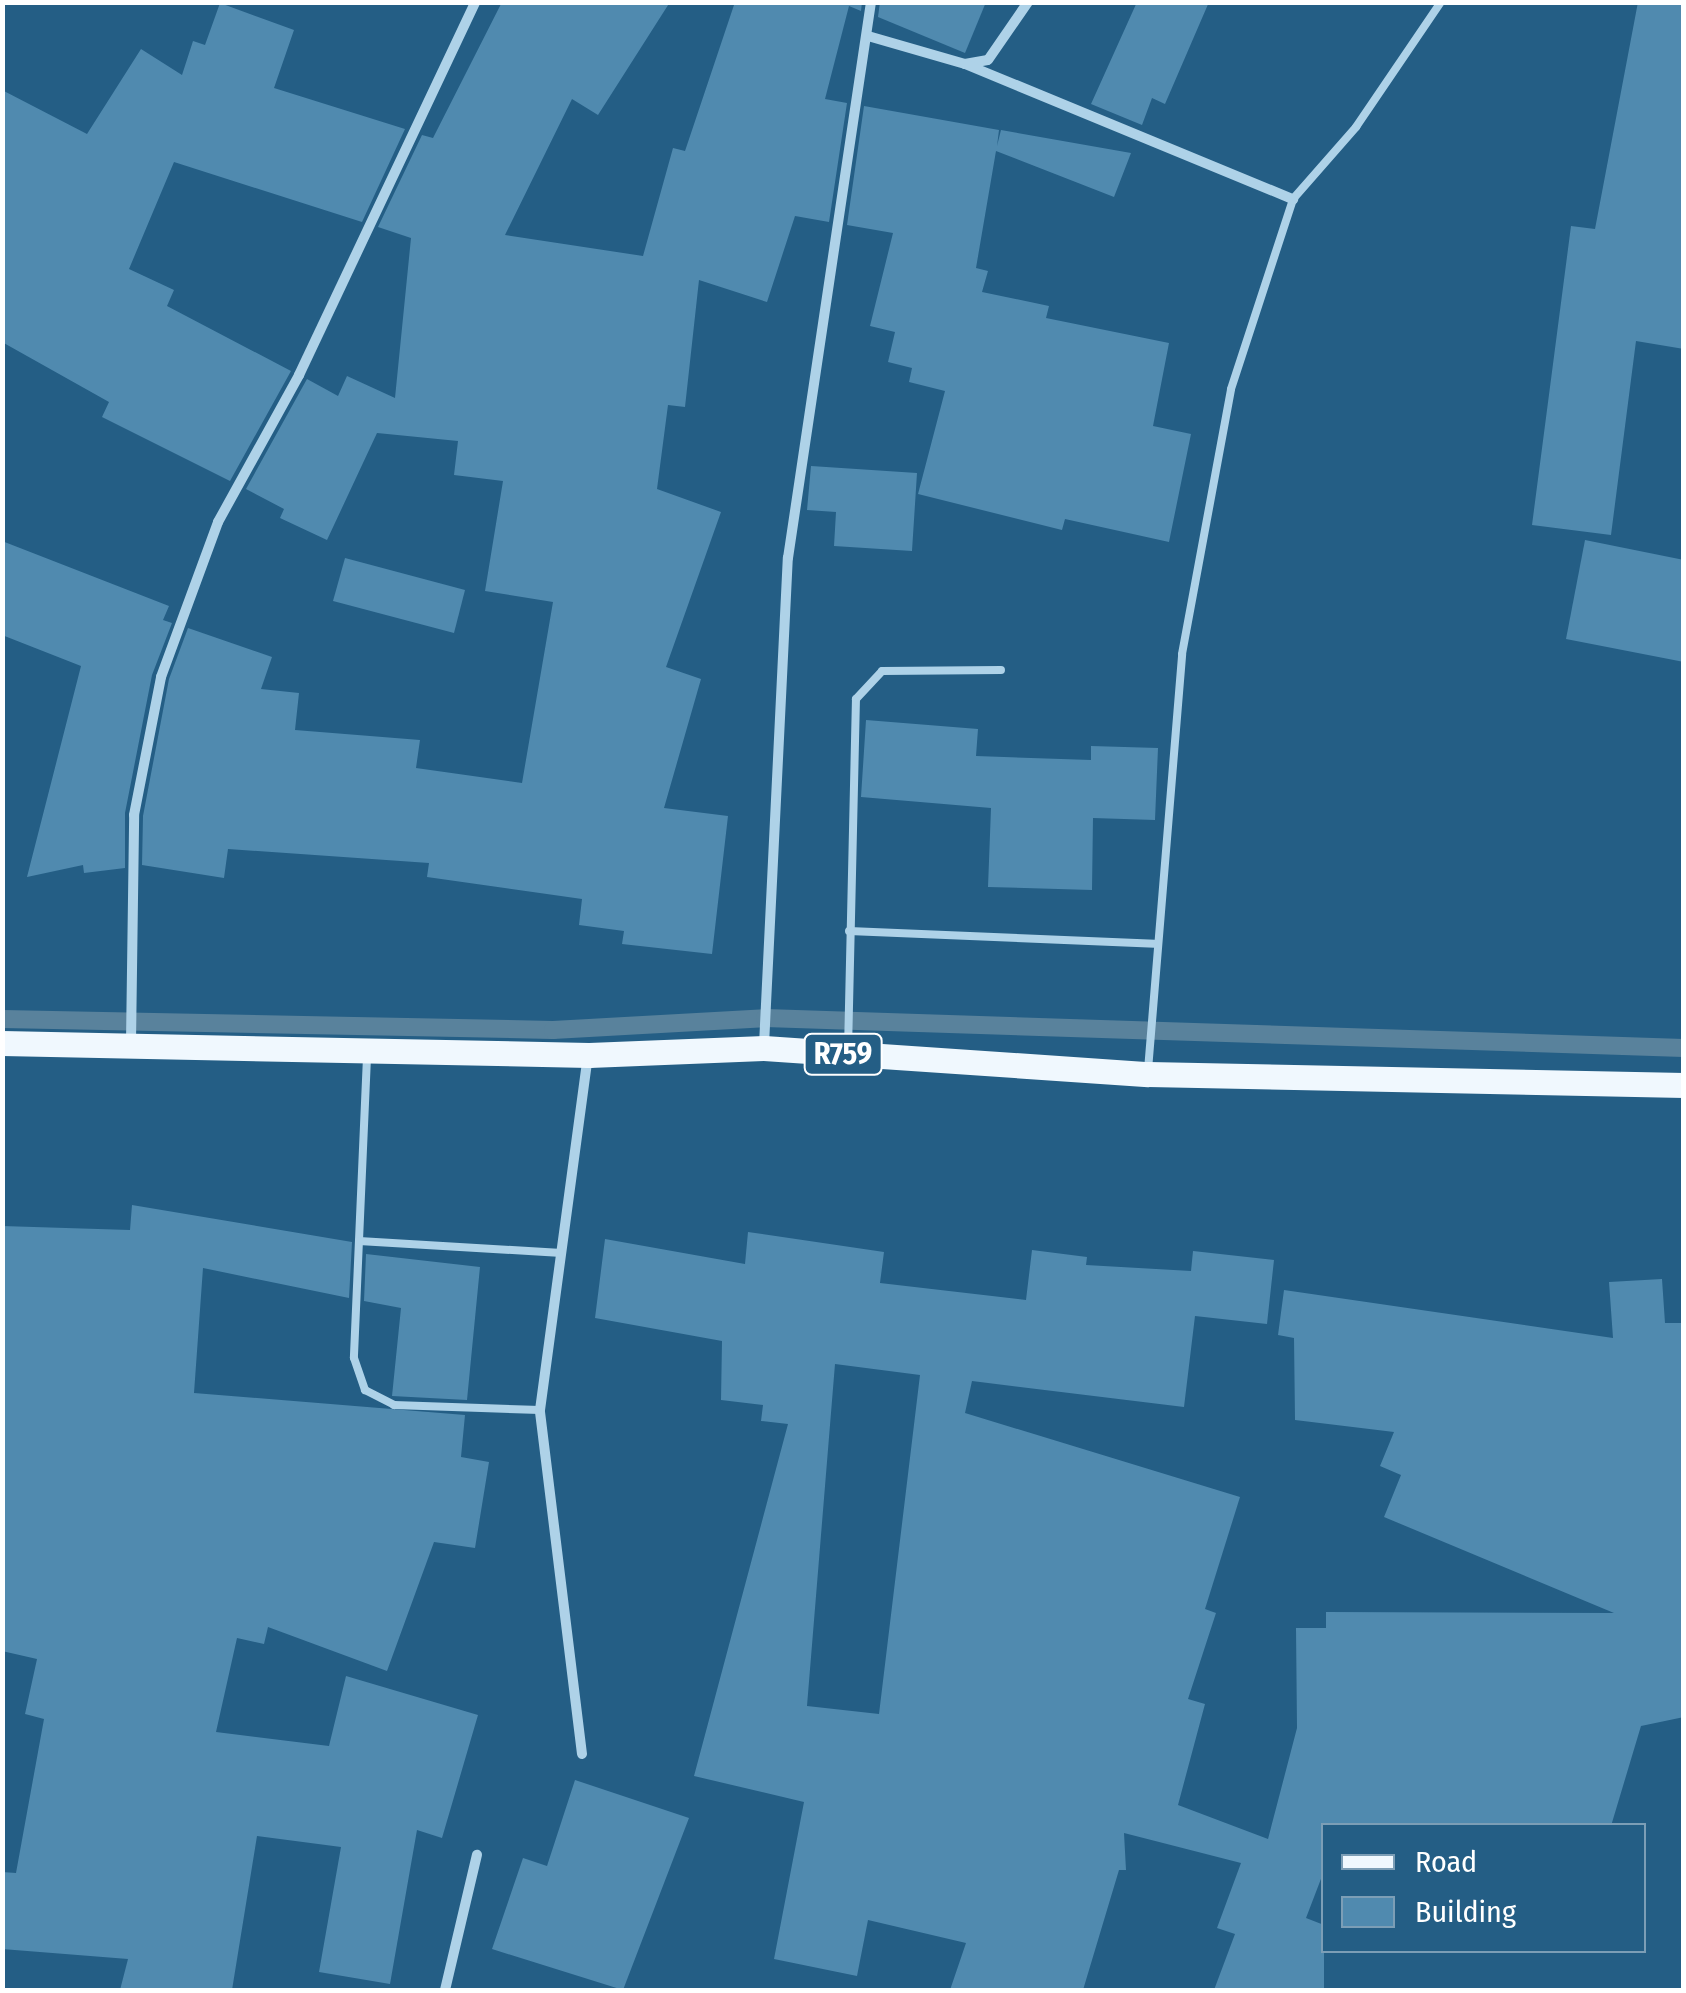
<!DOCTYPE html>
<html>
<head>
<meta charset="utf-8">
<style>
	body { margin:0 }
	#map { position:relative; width:1686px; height:1993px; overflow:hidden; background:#245e85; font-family:"Fira Sans Condensed",sans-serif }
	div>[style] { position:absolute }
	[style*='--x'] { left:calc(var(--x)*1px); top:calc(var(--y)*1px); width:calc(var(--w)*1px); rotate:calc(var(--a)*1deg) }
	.stream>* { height:18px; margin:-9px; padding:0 9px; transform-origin:9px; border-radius:9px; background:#59829c }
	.building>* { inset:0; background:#508aaf }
	.service>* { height:8px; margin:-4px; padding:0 4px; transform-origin:4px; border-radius:4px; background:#aed2e8 }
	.minor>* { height:10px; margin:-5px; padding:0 5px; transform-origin:5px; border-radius:5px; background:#aed2e8 }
	.primary>* { height:25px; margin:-12.5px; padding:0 12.5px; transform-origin:12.5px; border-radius:12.5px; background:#f0f8fe }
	span { translate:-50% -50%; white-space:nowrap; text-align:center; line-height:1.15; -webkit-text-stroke:8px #245e85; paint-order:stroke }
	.shield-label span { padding:2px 8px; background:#245e85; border:2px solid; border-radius:8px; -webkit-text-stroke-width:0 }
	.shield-label { font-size:30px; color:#fff; font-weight:700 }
	.frame { position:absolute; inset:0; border:5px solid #fff; pointer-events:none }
	.legend { position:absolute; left:1321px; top:1823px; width:325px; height:130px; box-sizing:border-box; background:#245e85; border:2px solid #7c9eb6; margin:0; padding:12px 18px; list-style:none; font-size:30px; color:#fff }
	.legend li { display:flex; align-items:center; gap:20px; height:50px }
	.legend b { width:50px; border:2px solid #7c9eb6 }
</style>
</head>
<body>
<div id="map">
	<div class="stream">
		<div style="--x:2;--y:1019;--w:551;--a:1.14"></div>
		<div style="--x:553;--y:1030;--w:212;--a:-3.2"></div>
		<div style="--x:765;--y:1018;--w:919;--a:1.87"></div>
	</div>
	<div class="building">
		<div style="clip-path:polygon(502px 2px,670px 2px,598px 115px,572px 99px,505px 235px,643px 256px,673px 148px,685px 151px,735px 2px,862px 2px,861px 11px,849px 6px,825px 99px,847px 103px,829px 222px,795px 216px,767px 302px,699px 280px,685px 407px,668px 405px,657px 489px,721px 512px,666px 667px,701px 679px,664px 808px,728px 816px,712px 954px,622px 944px,624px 931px,579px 925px,582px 899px,427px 877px,429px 863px,228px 849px,224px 878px,142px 865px,143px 816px,169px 679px,188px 628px,272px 657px,261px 689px,299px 693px,295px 730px,420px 740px,416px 768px,522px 783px,553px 602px,485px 591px,503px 481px,454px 475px,458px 441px,377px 433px,327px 540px,280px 518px,284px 509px,246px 489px,307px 379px,338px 396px,347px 376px,395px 398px,411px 238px,378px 227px,422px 135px,433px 138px)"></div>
		<div style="clip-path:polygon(880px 2px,986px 2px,965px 53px,878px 17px)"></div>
		<div style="clip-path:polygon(1137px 2px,1209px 2px,1165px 104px,1152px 98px,1142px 125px,1091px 104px)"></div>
		<div style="clip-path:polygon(1638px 2px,1684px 2px,1684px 349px,1636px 341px,1611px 535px,1532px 525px,1571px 226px,1595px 229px)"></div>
		<div style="clip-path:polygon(220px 3px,294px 30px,274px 88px,405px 129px,362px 222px,174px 162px,129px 269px,174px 290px,167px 306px,291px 371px,230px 481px,102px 417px,109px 402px,2px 342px,2px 90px,87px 134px,141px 49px,182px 75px,193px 41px,205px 45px)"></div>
		<div style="clip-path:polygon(864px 106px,999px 130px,997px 146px,1001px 130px,1131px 153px,1114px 197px,996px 151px,976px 268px,988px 271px,982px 292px,1049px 306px,1046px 318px,1169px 343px,1153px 426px,1191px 434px,1169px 542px,1065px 519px,1062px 530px,918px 494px,945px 391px,909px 382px,912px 368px,888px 362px,895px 332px,870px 326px,893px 233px,847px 225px)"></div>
		<div style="clip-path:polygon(811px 466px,917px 473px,912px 551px,834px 546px,836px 512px,807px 510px)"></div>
		<div style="clip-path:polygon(1585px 540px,1684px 560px,1684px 662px,1566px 639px)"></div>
		<div style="clip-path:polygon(2px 541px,169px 606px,163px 620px,172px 623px,152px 675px,125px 813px,125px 868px,84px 873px,83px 865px,27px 877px,81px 666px,2px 635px)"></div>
		<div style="clip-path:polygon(345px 558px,465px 590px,454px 633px,333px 601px)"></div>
		<div style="clip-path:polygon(866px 720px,978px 729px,976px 756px,1091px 760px,1091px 746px,1158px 748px,1155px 820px,1093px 818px,1092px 890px,988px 887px,991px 808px,861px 797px)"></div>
		<div style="clip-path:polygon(132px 1205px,352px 1242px,349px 1298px,203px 1268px,194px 1393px,465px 1415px,461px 1457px,489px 1462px,475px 1548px,434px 1542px,387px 1671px,268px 1627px,264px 1644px,237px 1638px,216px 1732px,329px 1746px,346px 1676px,478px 1715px,442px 1838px,417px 1830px,390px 1984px,319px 1972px,341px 1847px,257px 1836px,232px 1990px,120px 1990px,128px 1959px,2px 1949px,2px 1872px,16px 1873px,44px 1719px,25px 1714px,37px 1659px,2px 1651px,2px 1226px,130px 1230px)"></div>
		<div style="clip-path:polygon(evenodd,748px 1232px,884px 1252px,880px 1283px,1026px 1300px,1032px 1250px,1087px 1257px,1086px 1265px,1191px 1271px,1193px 1251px,1274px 1260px,1267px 1324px,1195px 1316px,1184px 1407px,972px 1381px,965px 1413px,1240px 1497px,1205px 1609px,1216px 1613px,1188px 1699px,1205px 1704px,1178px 1805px,1268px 1839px,1297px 1728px,1296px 1628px,1326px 1628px,1326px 1612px,1614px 1613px,1384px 1517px,1401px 1475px,1380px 1466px,1394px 1432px,1295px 1420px,1294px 1338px,1278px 1335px,1284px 1290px,1613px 1338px,1609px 1282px,1662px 1279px,1665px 1323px,1684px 1323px,1684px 1717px,1641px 1726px,1611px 1826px,1324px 1826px,1324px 1871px,1306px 1918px,1324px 1925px,1324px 1990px,1214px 1990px,1235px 1934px,1217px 1928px,1241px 1863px,1124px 1833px,1126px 1870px,1119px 1870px,1083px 1990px,950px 1990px,966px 1943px,868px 1920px,857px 1976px,774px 1959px,804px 1802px,694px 1776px,788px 1424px,761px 1421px,763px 1405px,721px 1400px,722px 1341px,595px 1318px,605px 1239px,745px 1264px,748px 1232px,835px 1364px,920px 1375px,879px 1714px,807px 1706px,835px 1364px)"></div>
		<div style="clip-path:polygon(366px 1254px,480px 1267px,467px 1400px,392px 1396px,401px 1308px,364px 1301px)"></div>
		<div style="clip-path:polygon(575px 1780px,689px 1818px,623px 1990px,492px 1949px,523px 1858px,547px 1866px)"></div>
	</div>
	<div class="service">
		<div style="--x:849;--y:931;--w:306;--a:2.4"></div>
		<div style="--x:848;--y:1050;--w:351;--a:-88.7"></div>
		<div style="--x:856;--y:699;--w:38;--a:-47"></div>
		<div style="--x:882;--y:671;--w:119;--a:-0.5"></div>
		<div style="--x:367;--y:1057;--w:301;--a:92.5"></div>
		<div style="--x:354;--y:1358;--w:34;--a:71"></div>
		<div style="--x:365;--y:1390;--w:33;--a:27"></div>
		<div style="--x:394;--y:1405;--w:146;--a:2"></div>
		<div style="--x:1148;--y:1070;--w:417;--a:-85.3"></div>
		<div style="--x:1182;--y:654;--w:269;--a:-79.5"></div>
		<div style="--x:1231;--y:389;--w:200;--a:-71.9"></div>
		<div style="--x:1293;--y:199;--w:96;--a:-48.8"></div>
		<div style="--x:1356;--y:127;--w:151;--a:-55.8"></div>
		<div style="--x:359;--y:1241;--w:203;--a:3.4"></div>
	</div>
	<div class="minor">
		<div style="--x:868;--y:36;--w:101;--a:16.1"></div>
		<div style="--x:965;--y:64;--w:23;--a:-10"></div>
		<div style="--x:988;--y:60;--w:70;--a:-55.4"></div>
		<div style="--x:965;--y:64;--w:355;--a:22.4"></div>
		<div style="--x:131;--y:1042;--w:227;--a:-89.2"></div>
		<div style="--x:134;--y:815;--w:141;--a:-78.9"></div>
		<div style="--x:161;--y:677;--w:165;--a:-69.8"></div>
		<div style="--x:218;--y:522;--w:168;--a:-61.1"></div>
		<div style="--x:299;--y:375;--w:412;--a:-64.7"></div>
		<div style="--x:764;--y:1045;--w:488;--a:-87.2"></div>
		<div style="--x:788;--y:558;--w:562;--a:-81.51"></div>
		<div style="--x:582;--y:1754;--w:347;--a:-97"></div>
		<div style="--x:540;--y:1410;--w:357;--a:-82.3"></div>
		<div style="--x:445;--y:1990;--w:139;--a:-76.7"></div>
	</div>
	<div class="primary">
		<div style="--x:2;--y:1043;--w:587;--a:1.17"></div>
		<div style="--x:589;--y:1055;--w:175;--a:-2.3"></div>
		<div style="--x:764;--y:1048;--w:385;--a:3.9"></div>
		<div style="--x:1148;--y:1074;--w:536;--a:1.18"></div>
	</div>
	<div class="shield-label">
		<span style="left:843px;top:1054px">R759</span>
	</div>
	<div class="frame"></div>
	<ul class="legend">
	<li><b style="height:12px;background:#f0f8fe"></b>Road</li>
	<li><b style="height:28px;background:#508aaf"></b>Building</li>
	</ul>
</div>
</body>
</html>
